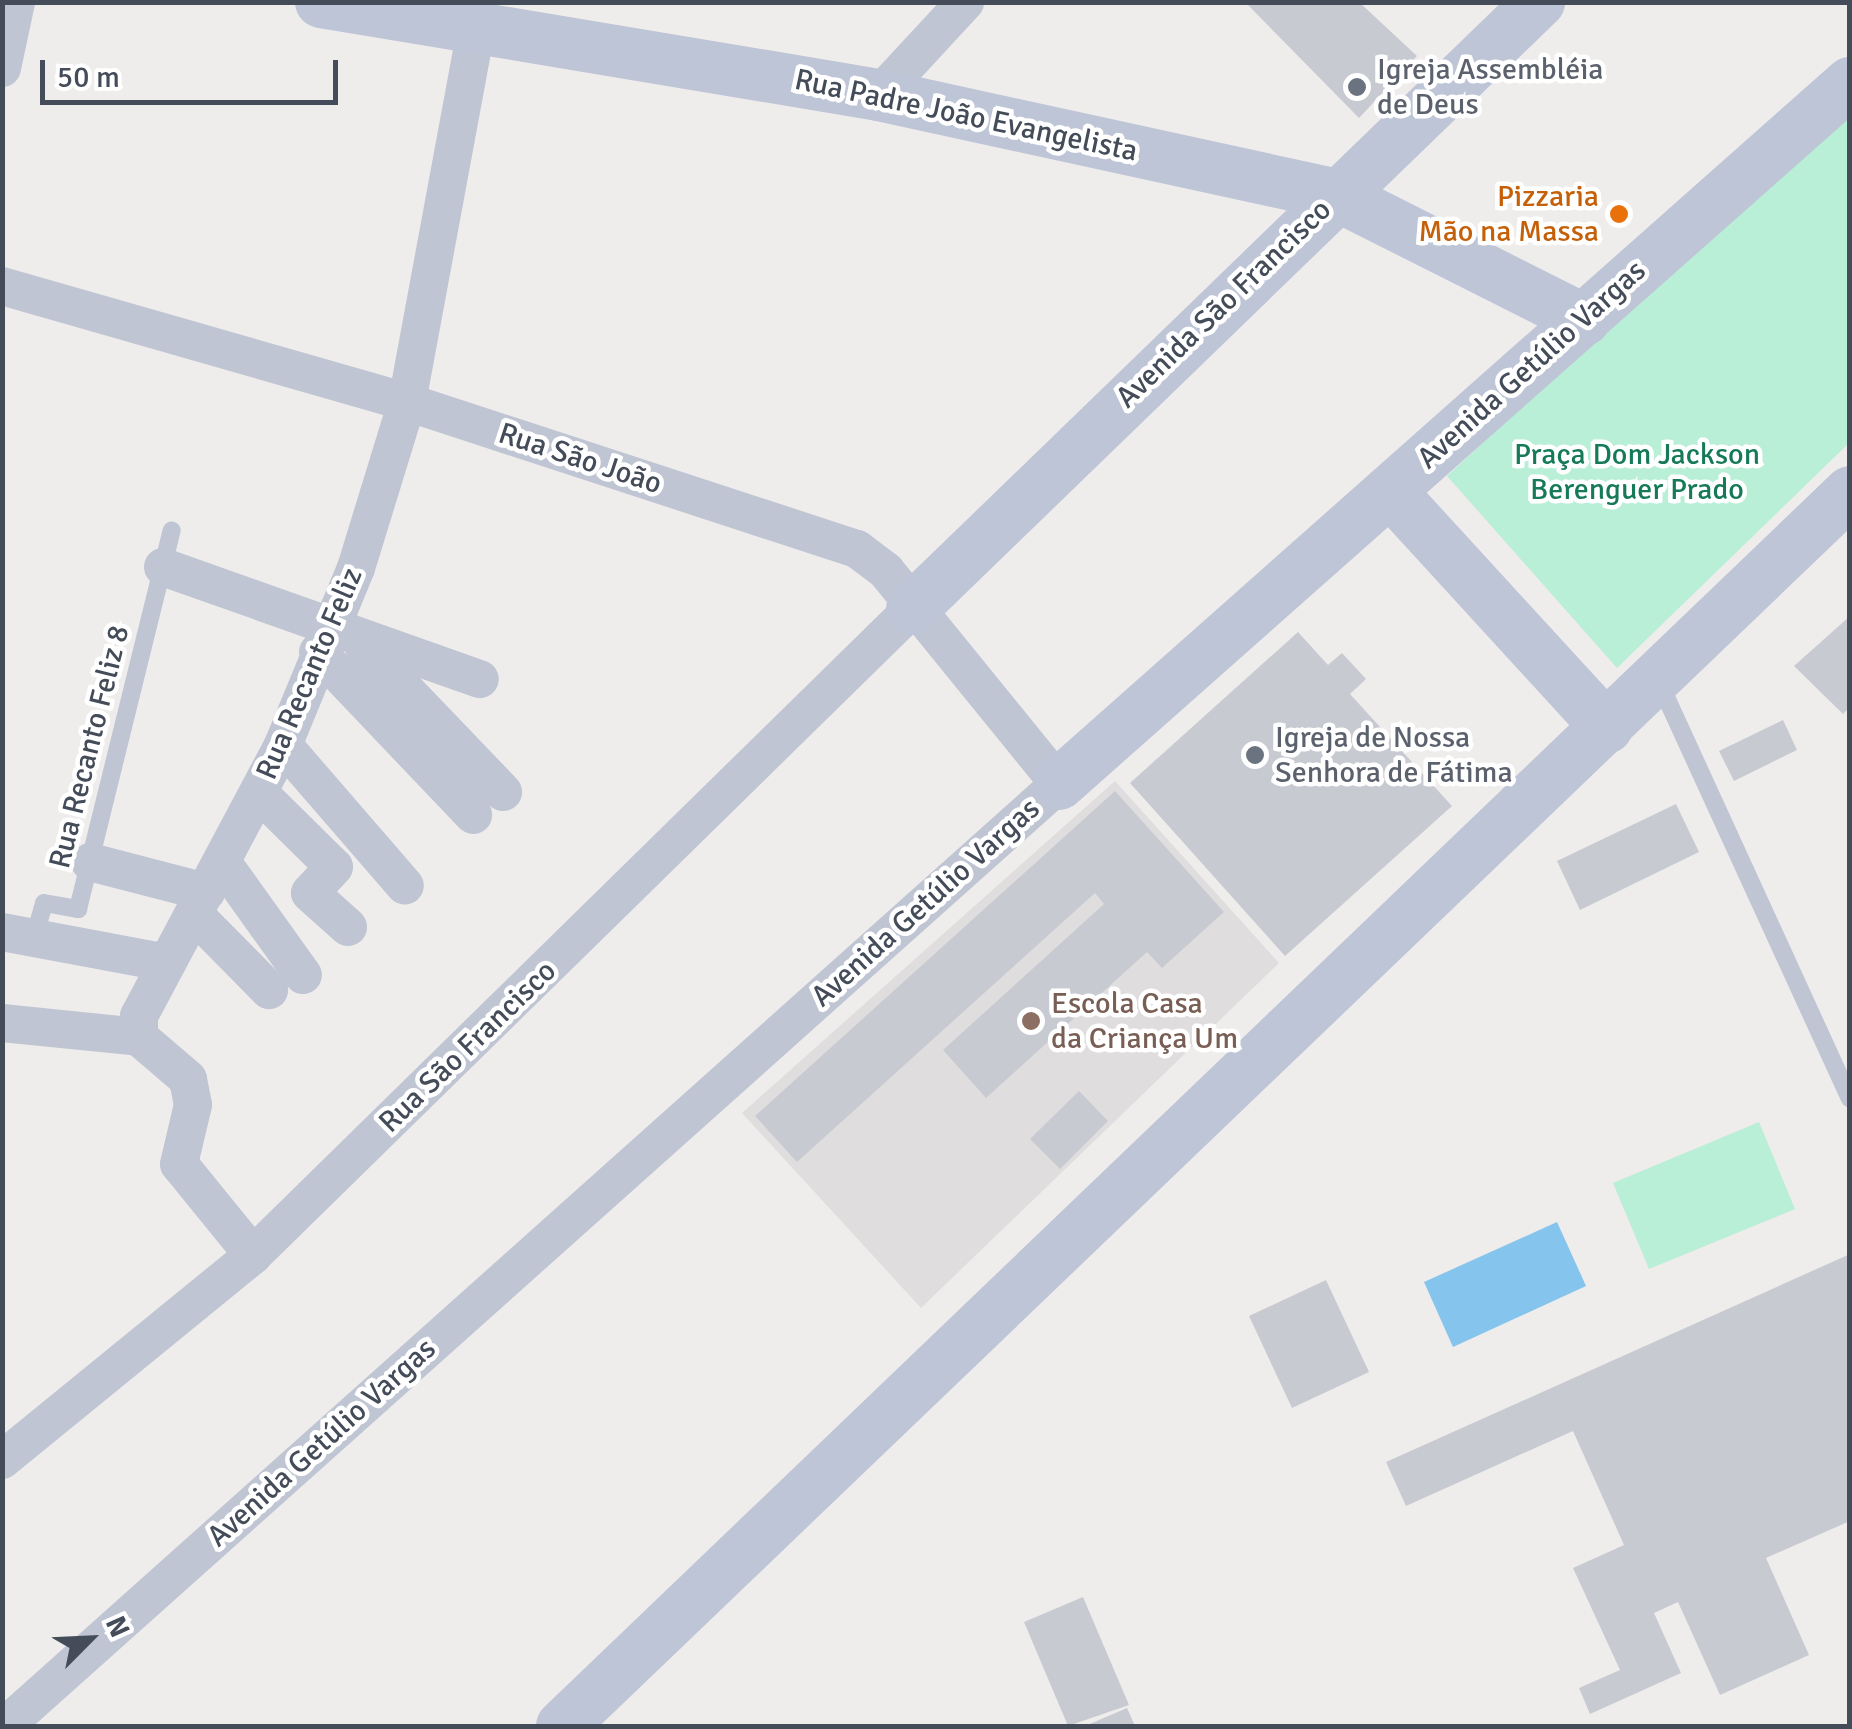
<!DOCTYPE html>
<html>
<head>
<meta charset="utf-8">
<style>
	body { margin:0 }
	#map { position:relative; width:1852px; height:1729px; overflow:hidden; background:#efecec; font-family:Signika,sans-serif }
	div>[style] { position:absolute }
	[style*='--x'] { left:calc(var(--x)*1px); top:calc(var(--y)*1px); width:calc(var(--w)*1px); rotate:calc(var(--a)*1deg) }
	.education>* { inset:0; background:#e0ddde }
	.green>* { inset:0; background:#b9eed7 }
	.water>* { inset:0; background:#85c4ec }
	.building>* { inset:0; background:#c8cad2 }
	.lane>* { height:18px; margin:-9px; padding:0 9px; transform-origin:9px; border-radius:9px; background:#bfc5d2 }
	.street>* { height:38px; margin:-19px; padding:0 19px; transform-origin:19px; border-radius:19px; background:#bfc5d2 }
	.secondary>* { height:52px; margin:-26px; padding:0 26px; transform-origin:26px; border-radius:26px; background:#bec5d6 }
	.dots>* { width:28px; height:28px; translate:-50% -50%; box-sizing:border-box; border:5px solid #fff; border-radius:50% }
	span { translate:-50% -50%; white-space:nowrap; text-align:center; line-height:1.15; -webkit-text-stroke:9px #fff; paint-order:stroke }
	.worship-label { font-size:30px; color:#5b616d }
	.left { translate:0 -50%; text-align:left }
	.street-label { font-size:30px; color:#444c59 }
	.food-label { font-size:30px; color:#c56008 }
	.right { translate:-100% -50%; text-align:right }
	.park-label { font-size:30px; color:#167a59 }
	.education-label { font-size:30px; color:#785e54 }
	.frame { position:absolute; inset:0; border:5px solid #444c59; pointer-events:none }
	.north { position:absolute; left:40px; top:1589px; width:100px; height:100px; -webkit-text-stroke:8px #fff; paint-order:stroke; rotate:66deg; font-size:28px; font-weight:700; line-height:40px; text-align:center; color:#444c59 }
	.north::after { content:''; display:block; margin:auto; width:35px; height:45px; background:#444c59; clip-path:polygon(50% 0,100% 100%,50% 72%,0 100%) }
	.scale { position:absolute; left:40px; top:60px; width:298px; height:45px; box-sizing:border-box; border:5px solid #444c59; border-top:0; padding-left:12px; font-size:30px; line-height:35px; white-space:nowrap; color:#444c59; -webkit-text-stroke:8px #fff; paint-order:stroke }
</style>
</head>
<body>
<div id="map">
	<div class="education">
		<div style="clip-path:polygon(1115px 781px,1279px 963px,921px 1308px,742px 1113px)"></div>
	</div>
	<div class="green">
		<div style="clip-path:polygon(1849px 106px,1849px 443px,1617px 668px,1447px 476px)"></div>
		<div style="clip-path:polygon(1759px 1122px,1795px 1209px,1649px 1269px,1613px 1183px)"></div>
	</div>
	<div class="water">
		<div style="clip-path:polygon(1557px 1222px,1586px 1286px,1453px 1347px,1424px 1282px)"></div>
	</div>
	<div class="building">
		<div style="clip-path:polygon(1245px 2px,1359px 2px,1417px 56px,1359px 118px)"></div>
		<div style="clip-path:polygon(1850px 616px,1850px 707px,1843px 714px,1794px 666px)"></div>
		<div style="clip-path:polygon(1298px 632px,1328px 665px,1342px 653px,1366px 679px,1350px 694px,1452px 806px,1285px 956px,1130px 783px)"></div>
		<div style="clip-path:polygon(1783px 720px,1797px 750px,1734px 781px,1719px 751px)"></div>
		<div style="clip-path:polygon(1115px 791px,1224px 912px,1162px 968px,1147px 952px,986px 1098px,943px 1050px,1104px 904px,1095px 893px,797px 1162px,755px 1116px)"></div>
		<div style="clip-path:polygon(1676px 804px,1699px 852px,1580px 910px,1557px 861px)"></div>
		<div style="clip-path:polygon(1079px 1091px,1108px 1121px,1060px 1169px,1030px 1139px)"></div>
		<div style="clip-path:polygon(1850px 1254px,1850px 1521px,1766px 1558px,1809px 1655px,1720px 1695px,1678px 1602px,1654px 1613px,1681px 1673px,1590px 1714px,1579px 1688px,1620px 1670px,1573px 1568px,1624px 1545px,1573px 1431px,1406px 1506px,1386px 1462px)"></div>
		<div style="clip-path:polygon(1326px 1280px,1369px 1372px,1292px 1408px,1249px 1316px)"></div>
		<div style="clip-path:polygon(1083px 1597px,1129px 1705px,1068px 1726px,1024px 1622px)"></div>
		<div style="clip-path:polygon(1127px 1708px,1135px 1726px,1085px 1726px)"></div>
	</div>
	<div class="lane">
		<div style="--x:1660;--y:684;--w:456;--a:65.4"></div>
		<div style="--x:34;--y:938;--w:36;--a:-74"></div>
		<div style="--x:44;--y:903;--w:35;--a:10"></div>
		<div style="--x:78;--y:909;--w:390;--a:-76.1"></div>
	</div>
	<div class="street">
		<div style="--x:2;--y:68;--w:67;--a:-78"></div>
		<div style="--x:879;--y:95;--w:127;--a:-47.2"></div>
		<div style="--x:2;--y:286;--w:421;--a:16"></div>
		<div style="--x:407;--y:402;--w:473;--a:18.1"></div>
		<div style="--x:857;--y:549;--w:36;--a:37"></div>
		<div style="--x:886;--y:571;--w:274;--a:50.9"></div>
		<div style="--x:1059;--y:784;--w:1414;--a:138.21"></div>
		<div style="--x:163;--y:567;--w:336;--a:19.5"></div>
		<div style="--x:364;--y:647;--w:201;--a:46.2"></div>
		<div style="--x:318;--y:652;--w:225;--a:46.4"></div>
		<div style="--x:283;--y:745;--w:186;--a:49.1"></div>
		<div style="--x:259;--y:793;--w:105;--a:44.6"></div>
		<div style="--x:334;--y:867;--w:35;--a:133"></div>
		<div style="--x:310;--y:893;--w:51;--a:41.8"></div>
		<div style="--x:90;--y:862;--w:120;--a:14.5"></div>
		<div style="--x:222;--y:862;--w:139;--a:54.4"></div>
		<div style="--x:194;--y:914;--w:107;--a:45.4"></div>
		<div style="--x:2;--y:932;--w:168;--a:10.6"></div>
		<div style="--x:2;--y:1023;--w:138;--a:5.8"></div>
		<div style="--x:253;--y:1255;--w:117;--a:-129.1"></div>
		<div style="--x:179;--y:1164;--w:61;--a:-76.7"></div>
		<div style="--x:193;--y:1105;--w:26;--a:-101"></div>
		<div style="--x:188;--y:1079;--w:65;--a:-139.4"></div>
		<div style="--x:139;--y:1037;--w:21;--a:-90"></div>
		<div style="--x:139;--y:1016;--w:307;--a:-62"></div>
		<div style="--x:283;--y:745;--w:191;--a:-67.6"></div>
		<div style="--x:356;--y:568;--w:174;--a:-72.9"></div>
		<div style="--x:407;--y:402;--w:383;--a:-79.5"></div>
		<div style="--x:2;--y:1460;--w:324;--a:-39.2"></div>
		<div style="--x:253;--y:1255;--w:923;--a:-44.43"></div>
	</div>
	<div class="secondary">
		<div style="--x:321;--y:2;--w:566;--a:9.46"></div>
		<div style="--x:879;--y:95;--w:468;--a:12.3"></div>
		<div style="--x:1336;--y:195;--w:278;--a:26.7"></div>
		<div style="--x:1390;--y:491;--w:321;--a:47.5"></div>
		<div style="--x:912;--y:609;--w:873;--a:-44.07"></div>
		<div style="--x:1059;--y:784;--w:1057;--a:-41.55"></div>
		<div style="--x:562;--y:1726;--w:1784;--a:-43.77"></div>
	</div>
	<div class="dots">
		<div style="left:1357px;top:87px;background:#6b7280"></div>
		<div style="left:1619px;top:214px;background:#e8710a"></div>
		<div style="left:1255px;top:755px;background:#6b7280"></div>
		<div style="left:1031px;top:1021px;background:#8d6e63"></div>
	</div>
	<div class="worship-label">
		<span class="left" style="left:1377px;top:87px">Igreja Assembléia<br>de Deus</span>
		<span class="left" style="left:1275px;top:755px">Igreja de Nossa<br>Senhora de Fátima</span>
	</div>
	<div class="street-label">
		<span style="left:966px;top:116px;rotate:12deg">Rua Padre João Evangelista</span>
		<span style="left:1224px;top:304px;rotate:-44deg">Avenida São Francisco</span>
		<span style="left:1532px;top:365px;rotate:-42deg">Avenida Getúlio Vargas</span>
		<span style="left:580px;top:459px;rotate:18deg">Rua São João</span>
		<span style="left:310px;top:674px;rotate:-67deg">Rua Recanto Feliz</span>
		<span style="left:90px;top:747px;rotate:-76deg">Rua Recanto Feliz 8</span>
		<span style="left:926px;top:903px;rotate:-42deg">Avenida Getúlio Vargas</span>
		<span style="left:468px;top:1047px;rotate:-44deg">Rua São Francisco</span>
		<span style="left:322px;top:1443px;rotate:-42deg">Avenida Getúlio Vargas</span>
	</div>
	<div class="food-label">
		<span class="right" style="left:1599px;top:214px">Pizzaria<br>Mão na Massa</span>
	</div>
	<div class="park-label">
		<span style="left:1637px;top:472px">Praça Dom Jackson<br>Berenguer Prado</span>
	</div>
	<div class="education-label">
		<span class="left" style="left:1051px;top:1021px">Escola Casa<br>da Criança Um</span>
	</div>
	<div class="frame"></div>
	<div class="north">N</div>
	<div class="scale">50 m</div>
</div>
</body>
</html>
